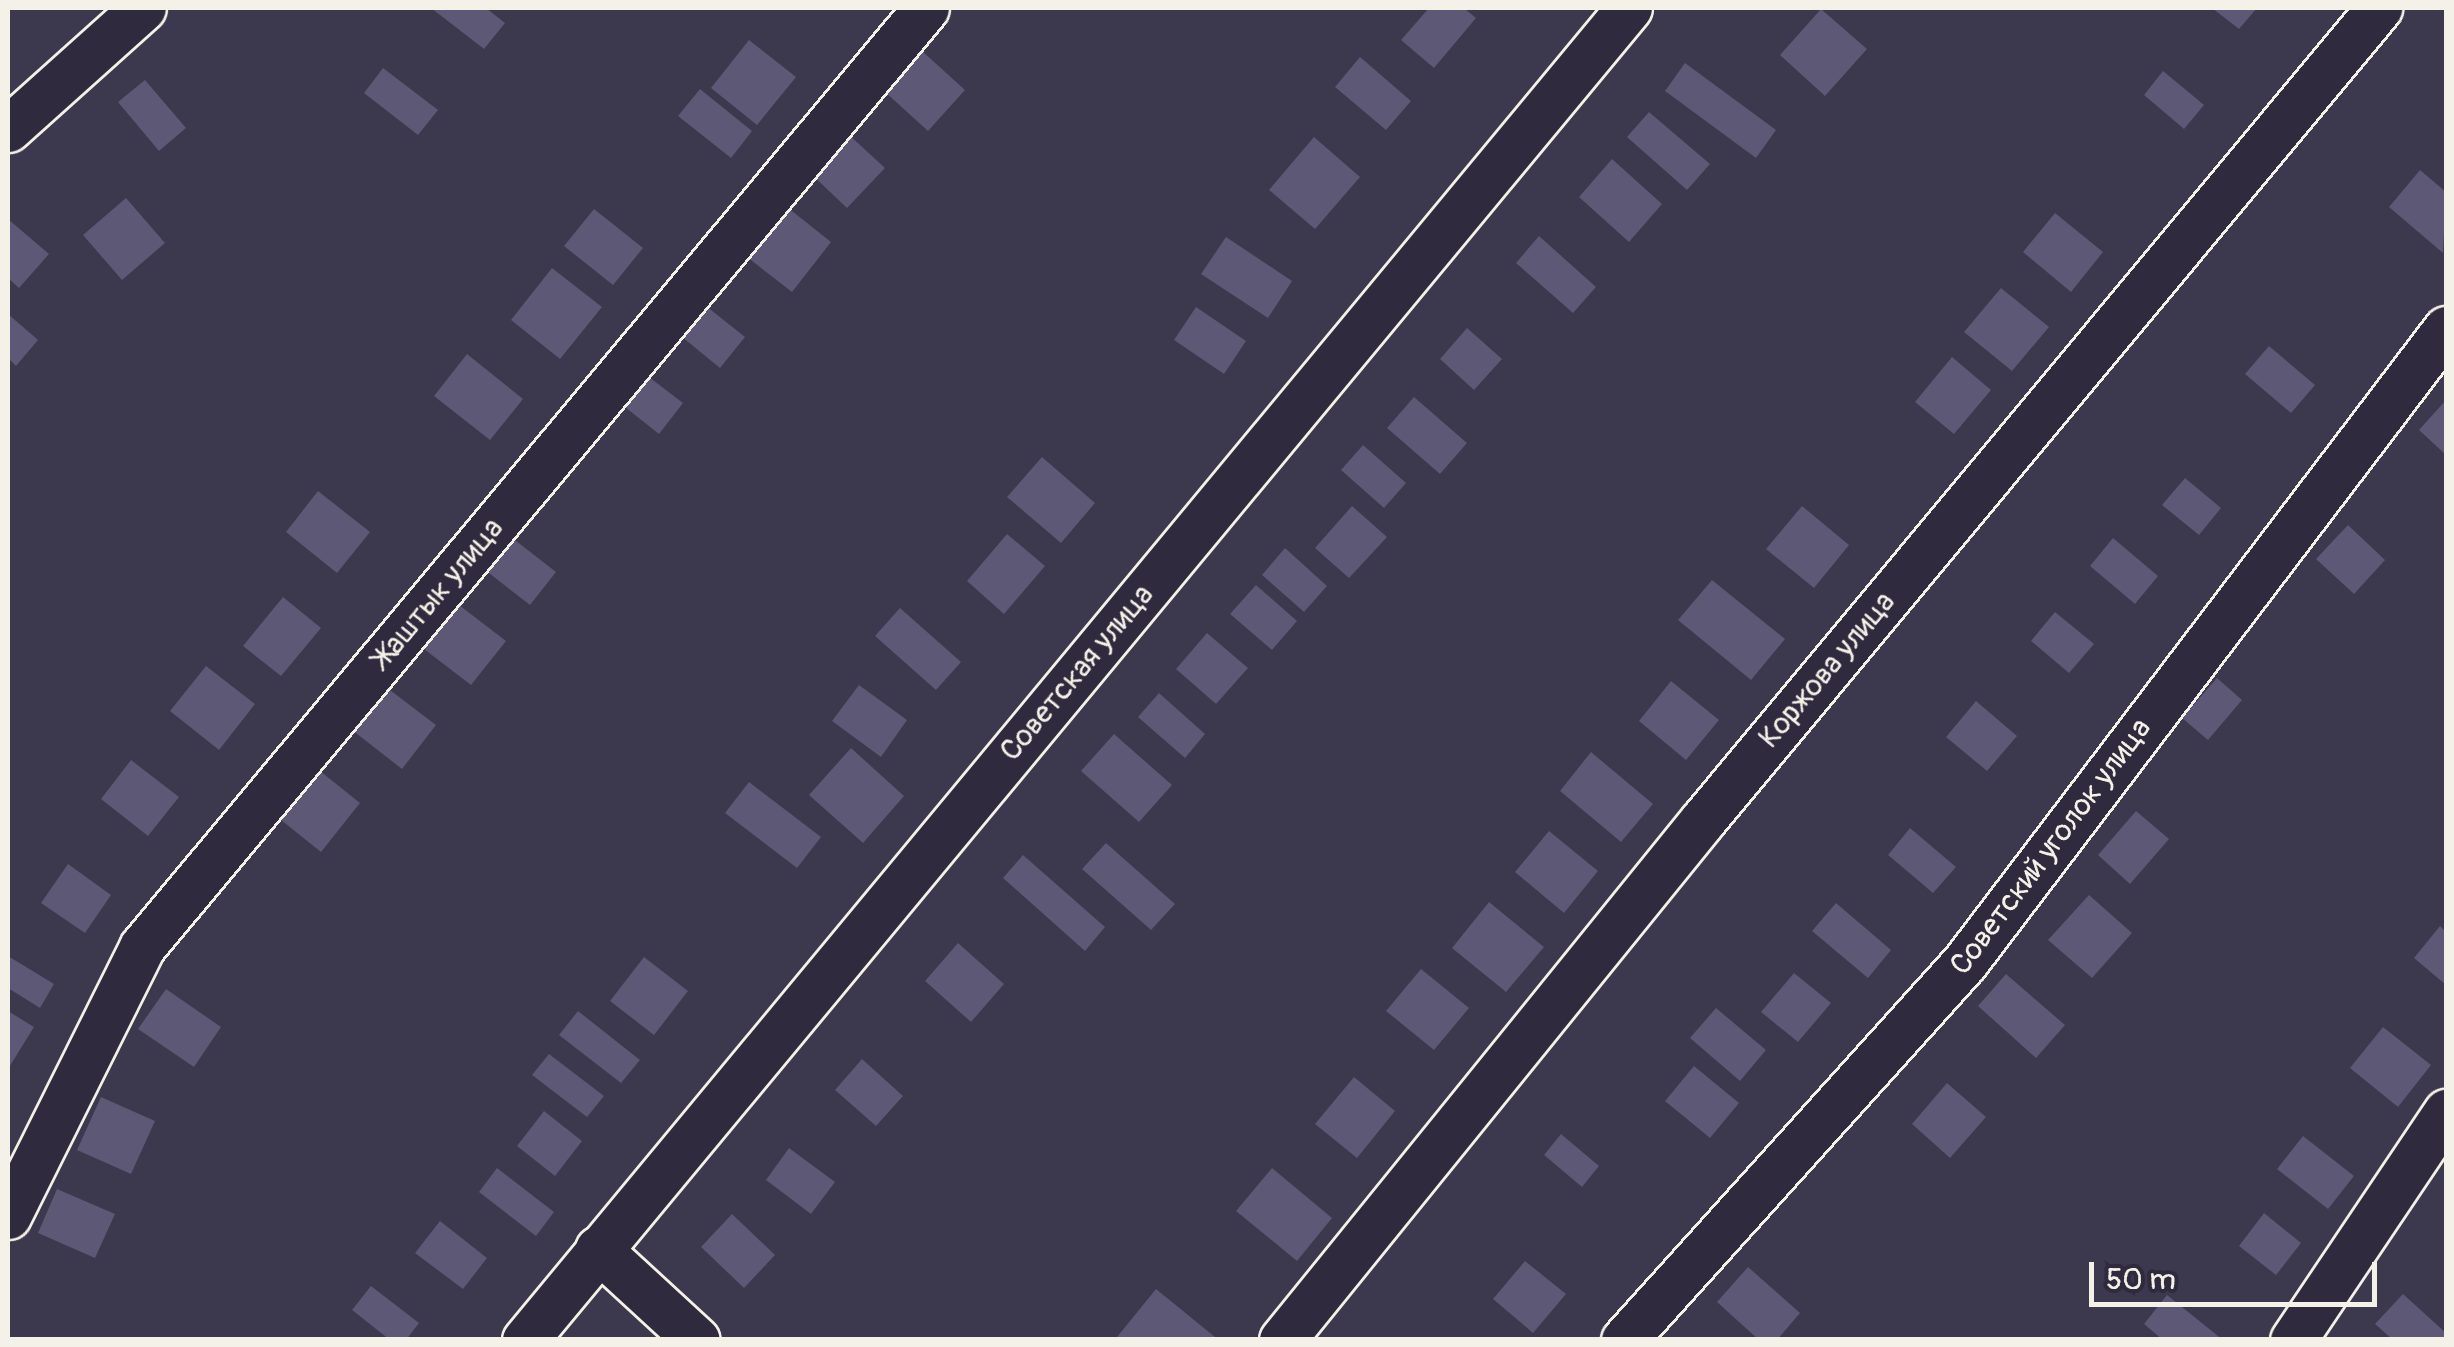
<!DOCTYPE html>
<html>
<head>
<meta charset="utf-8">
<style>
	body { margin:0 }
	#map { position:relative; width:2454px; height:1347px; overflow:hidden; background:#3c384e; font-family:Pangolin,sans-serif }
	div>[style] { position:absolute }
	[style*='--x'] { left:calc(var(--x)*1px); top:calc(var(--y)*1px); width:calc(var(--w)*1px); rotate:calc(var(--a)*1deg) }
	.building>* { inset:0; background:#5c5875 }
	.roads { filter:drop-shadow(2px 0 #f4f1e8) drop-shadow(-2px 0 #f4f1e8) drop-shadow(0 2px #f4f1e8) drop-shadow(0 -2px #f4f1e8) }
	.street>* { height:45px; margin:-22.5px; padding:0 22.5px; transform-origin:22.5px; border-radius:22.5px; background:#2f2a3d }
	span { translate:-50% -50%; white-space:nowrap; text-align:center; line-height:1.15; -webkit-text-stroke:8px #2f2a3d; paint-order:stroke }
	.street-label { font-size:30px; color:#f4f1e8 }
	.frame { position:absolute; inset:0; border:10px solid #f4f1e8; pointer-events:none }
	.scale { position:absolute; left:2089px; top:1262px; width:288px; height:45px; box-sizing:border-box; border:5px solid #f4f1e8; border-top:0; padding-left:12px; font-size:30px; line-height:35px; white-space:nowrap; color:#f4f1e8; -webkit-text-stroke:8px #2f2a3d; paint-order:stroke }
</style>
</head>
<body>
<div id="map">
	<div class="building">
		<div style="clip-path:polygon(431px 8px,486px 8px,505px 23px,484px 49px)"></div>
		<div style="clip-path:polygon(1429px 8px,1464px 8px,1476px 18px,1434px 68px,1401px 40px)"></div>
		<div style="clip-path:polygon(2212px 8px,2257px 8px,2239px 29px)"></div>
		<div style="clip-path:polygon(1821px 9px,1867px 49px,1825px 96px,1780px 55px)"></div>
		<div style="clip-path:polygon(749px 40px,796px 77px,757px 125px,711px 88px)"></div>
		<div style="clip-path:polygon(922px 51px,965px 90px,928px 131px,884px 91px)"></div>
		<div style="clip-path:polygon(1360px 57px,1411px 101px,1386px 130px,1335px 87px)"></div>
		<div style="clip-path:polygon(1685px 63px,1776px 130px,1756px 158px,1665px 91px)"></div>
		<div style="clip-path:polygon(383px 68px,438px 110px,418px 135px,364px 93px)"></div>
		<div style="clip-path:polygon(2163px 71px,2204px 105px,2184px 129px,2144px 95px)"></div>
		<div style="clip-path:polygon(145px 80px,186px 128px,159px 151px,118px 102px)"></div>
		<div style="clip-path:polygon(700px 89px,752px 131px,731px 158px,678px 116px)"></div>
		<div style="clip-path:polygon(1649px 112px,1710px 164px,1687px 190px,1627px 137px)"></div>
		<div style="clip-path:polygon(847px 133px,885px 168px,847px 208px,810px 173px)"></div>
		<div style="clip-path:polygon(1314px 137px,1360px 177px,1315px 229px,1269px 190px)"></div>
		<div style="clip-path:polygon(1612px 159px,1662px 204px,1629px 242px,1579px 197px)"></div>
		<div style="clip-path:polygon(2420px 170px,2446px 192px,2443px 253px,2389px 207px)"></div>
		<div style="clip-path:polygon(126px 198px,165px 243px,122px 280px,83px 235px)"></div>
		<div style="clip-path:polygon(787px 207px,831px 242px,792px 292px,747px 257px)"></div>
		<div style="clip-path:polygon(594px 209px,643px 248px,613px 285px,564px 246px)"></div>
		<div style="clip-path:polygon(2055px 213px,2103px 252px,2071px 292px,2023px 252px)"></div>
		<div style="clip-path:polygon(8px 219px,49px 254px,19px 288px,8px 278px)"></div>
		<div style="clip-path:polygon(1539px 236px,1596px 287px,1573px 313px,1516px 263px)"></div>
		<div style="clip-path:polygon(1226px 237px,1292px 281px,1268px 318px,1201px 274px)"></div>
		<div style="clip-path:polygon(552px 268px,602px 307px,560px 359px,511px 320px)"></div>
		<div style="clip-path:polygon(2001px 288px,2049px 327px,2012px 371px,1964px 332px)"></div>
		<div style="clip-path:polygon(706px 306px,745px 337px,720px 368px,682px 337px)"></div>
		<div style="clip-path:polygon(1196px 307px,1246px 341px,1224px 374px,1174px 340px)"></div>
		<div style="clip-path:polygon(8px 314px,38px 340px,16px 366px,8px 358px)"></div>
		<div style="clip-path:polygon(1467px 328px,1502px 359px,1474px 390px,1440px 359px)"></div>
		<div style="clip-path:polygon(2269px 346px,2315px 385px,2291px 413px,2245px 374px)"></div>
		<div style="clip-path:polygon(467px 354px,523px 399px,490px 440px,434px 396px)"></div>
		<div style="clip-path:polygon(1952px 357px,1991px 390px,1954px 434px,1915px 402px)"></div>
		<div style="clip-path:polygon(645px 374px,683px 403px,659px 434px,621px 404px)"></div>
		<div style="clip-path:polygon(1414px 397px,1467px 443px,1440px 474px,1387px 428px)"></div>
		<div style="clip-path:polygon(2446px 400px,2446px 455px,2419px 430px)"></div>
		<div style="clip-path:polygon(1363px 445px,1406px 483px,1384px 508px,1341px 470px)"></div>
		<div style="clip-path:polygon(1042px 457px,1095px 503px,1061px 543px,1007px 497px)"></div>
		<div style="clip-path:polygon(2185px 478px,2221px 508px,2199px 535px,2162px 505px)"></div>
		<div style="clip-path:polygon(318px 491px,370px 532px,337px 573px,286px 532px)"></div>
		<div style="clip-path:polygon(1352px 506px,1387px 537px,1349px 578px,1315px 548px)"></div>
		<div style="clip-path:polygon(1802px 506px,1849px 545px,1814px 588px,1766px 549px)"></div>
		<div style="clip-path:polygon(2348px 525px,2385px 560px,2354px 594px,2316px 559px)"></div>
		<div style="clip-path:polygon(1007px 534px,1045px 566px,1004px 614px,967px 581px)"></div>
		<div style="clip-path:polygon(511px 537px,556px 572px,530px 605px,485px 570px)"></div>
		<div style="clip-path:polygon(2113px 538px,2158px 576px,2135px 604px,2090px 566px)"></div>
		<div style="clip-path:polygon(1285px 548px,1327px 586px,1304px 612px,1262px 575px)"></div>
		<div style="clip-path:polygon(1712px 580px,1785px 639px,1751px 680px,1678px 620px)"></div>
		<div style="clip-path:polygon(1256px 585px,1297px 621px,1272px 650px,1230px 614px)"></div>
		<div style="clip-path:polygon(283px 597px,321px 628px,281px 676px,243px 646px)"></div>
		<div style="clip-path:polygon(459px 605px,506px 641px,471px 685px,424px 649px)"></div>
		<div style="clip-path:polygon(900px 608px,961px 662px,936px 690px,875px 636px)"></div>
		<div style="clip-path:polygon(2055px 612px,2094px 644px,2069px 673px,2031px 641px)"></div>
		<div style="clip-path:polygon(1207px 633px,1248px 668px,1216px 704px,1176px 669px)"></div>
		<div style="clip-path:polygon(206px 666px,255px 704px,219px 750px,170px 711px)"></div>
		<div style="clip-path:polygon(2217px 678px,2242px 700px,2208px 740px,2182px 718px)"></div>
		<div style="clip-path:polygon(1671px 681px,1719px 720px,1686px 760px,1639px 721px)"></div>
		<div style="clip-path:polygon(859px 685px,907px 720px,881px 757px,832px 721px)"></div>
		<div style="clip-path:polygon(386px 687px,436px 725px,402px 769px,352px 730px)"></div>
		<div style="clip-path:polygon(1159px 693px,1205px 734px,1185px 758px,1138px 717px)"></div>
		<div style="clip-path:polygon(1976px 701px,2017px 736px,1987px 771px,1946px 737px)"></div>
		<div style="clip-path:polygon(1114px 734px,1172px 785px,1139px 822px,1081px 771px)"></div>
		<div style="clip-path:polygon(851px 748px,904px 796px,863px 843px,809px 795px)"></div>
		<div style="clip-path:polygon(1591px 752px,1653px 804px,1621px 842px,1560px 791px)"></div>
		<div style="clip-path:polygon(131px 760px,179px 797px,148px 836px,101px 799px)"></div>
		<div style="clip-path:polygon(320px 771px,360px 803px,321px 852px,281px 820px)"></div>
		<div style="clip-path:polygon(749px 782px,821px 837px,797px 868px,725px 813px)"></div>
		<div style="clip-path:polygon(2136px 811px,2169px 839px,2130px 884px,2098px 855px)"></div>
		<div style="clip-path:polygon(1910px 828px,1956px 867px,1933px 893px,1888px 855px)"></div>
		<div style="clip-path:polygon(1549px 831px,1598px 871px,1564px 913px,1515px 872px)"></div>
		<div style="clip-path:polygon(1106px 843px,1175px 904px,1151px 930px,1082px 869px)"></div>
		<div style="clip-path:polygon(1023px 855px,1105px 927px,1085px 951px,1003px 878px)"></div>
		<div style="clip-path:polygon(68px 864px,111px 895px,85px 933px,41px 903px)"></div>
		<div style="clip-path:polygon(2089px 895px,2132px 933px,2092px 978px,2048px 940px)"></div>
		<div style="clip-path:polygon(1489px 902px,1544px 947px,1506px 992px,1452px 948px)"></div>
		<div style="clip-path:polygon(1836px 903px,1891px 950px,1868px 978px,1812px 931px)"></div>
		<div style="clip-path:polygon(2440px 926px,2446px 932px,2446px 985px,2414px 958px)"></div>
		<div style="clip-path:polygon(958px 943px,1004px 984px,971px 1022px,925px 981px)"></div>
		<div style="clip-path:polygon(8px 956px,54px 984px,40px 1008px,8px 988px)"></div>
		<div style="clip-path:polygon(644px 957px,688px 991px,654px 1035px,610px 1001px)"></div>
		<div style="clip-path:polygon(1421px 969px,1469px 1008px,1434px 1050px,1386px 1011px)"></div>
		<div style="clip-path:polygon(1794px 973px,1831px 1003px,1798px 1042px,1761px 1012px)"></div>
		<div style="clip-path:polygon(2006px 974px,2065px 1025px,2036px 1058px,1978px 1006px)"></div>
		<div style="clip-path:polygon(166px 989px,221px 1027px,194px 1067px,138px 1029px)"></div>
		<div style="clip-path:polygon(1716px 1008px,1766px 1050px,1740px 1081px,1690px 1038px)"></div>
		<div style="clip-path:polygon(8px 1011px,34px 1027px,8px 1069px)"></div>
		<div style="clip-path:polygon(578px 1011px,640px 1060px,621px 1083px,559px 1035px)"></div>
		<div style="clip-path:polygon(2383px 1027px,2431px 1065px,2398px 1107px,2350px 1068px)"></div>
		<div style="clip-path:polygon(549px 1054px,604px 1096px,587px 1117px,532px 1075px)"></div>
		<div style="clip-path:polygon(862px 1059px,903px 1096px,876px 1126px,835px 1090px)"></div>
		<div style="clip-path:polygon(1694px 1066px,1739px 1103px,1710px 1138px,1665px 1101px)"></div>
		<div style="clip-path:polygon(1354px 1077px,1395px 1111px,1357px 1158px,1315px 1124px)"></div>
		<div style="clip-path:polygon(1947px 1083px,1986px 1117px,1950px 1158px,1912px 1124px)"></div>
		<div style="clip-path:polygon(101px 1097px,155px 1121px,131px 1174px,77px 1150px)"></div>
		<div style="clip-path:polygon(544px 1111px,582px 1141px,555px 1176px,517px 1146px)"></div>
		<div style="clip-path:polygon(1561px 1134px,1599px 1166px,1582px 1187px,1544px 1155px)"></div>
		<div style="clip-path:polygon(2303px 1136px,2354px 1176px,2328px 1209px,2277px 1169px)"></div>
		<div style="clip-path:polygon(789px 1148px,835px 1182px,811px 1214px,766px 1180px)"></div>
		<div style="clip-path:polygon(497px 1168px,554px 1212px,536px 1236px,479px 1192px)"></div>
		<div style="clip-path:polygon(1272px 1168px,1332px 1218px,1297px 1261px,1236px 1211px)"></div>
		<div style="clip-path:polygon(57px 1189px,115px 1214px,95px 1258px,38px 1233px)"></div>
		<div style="clip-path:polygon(2264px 1213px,2301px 1243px,2276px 1275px,2239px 1246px)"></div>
		<div style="clip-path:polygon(732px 1214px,775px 1255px,744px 1288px,701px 1247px)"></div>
		<div style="clip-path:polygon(440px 1221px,487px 1258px,463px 1289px,415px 1253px)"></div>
		<div style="clip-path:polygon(1525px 1261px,1566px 1294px,1533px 1333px,1493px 1299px)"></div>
		<div style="clip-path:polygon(1748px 1267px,1800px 1313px,1777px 1340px,1759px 1340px,1717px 1302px)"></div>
		<div style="clip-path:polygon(371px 1286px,419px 1323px,406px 1340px,390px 1340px,352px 1310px)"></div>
		<div style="clip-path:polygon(1156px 1289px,1215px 1337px,1213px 1340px,1117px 1337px)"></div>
		<div style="clip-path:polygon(2403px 1294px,2446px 1333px,2446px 1340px,2393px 1340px,2375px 1324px)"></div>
		<div style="clip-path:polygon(2167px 1295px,2223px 1340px,2163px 1340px,2144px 1324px)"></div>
	</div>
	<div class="roads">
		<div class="street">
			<div style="--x:8;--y:129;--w:181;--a:-41.9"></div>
			<div style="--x:8;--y:1216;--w:301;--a:-63.5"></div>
			<div style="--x:142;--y:947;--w:1223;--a:-50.14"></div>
			<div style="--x:598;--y:1249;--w:134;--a:42.6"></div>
			<div style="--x:525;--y:1340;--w:1730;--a:-50.35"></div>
			<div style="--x:1282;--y:1340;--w:669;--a:-51.01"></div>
			<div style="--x:1703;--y:820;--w:1057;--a:-50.22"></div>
			<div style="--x:1624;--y:1340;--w:509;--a:-47.95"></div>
			<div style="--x:1965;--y:962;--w:795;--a:-52.77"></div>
			<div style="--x:2293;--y:1340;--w:275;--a:-56.1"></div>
		</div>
	</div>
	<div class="street-label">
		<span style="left:438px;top:593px;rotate:-50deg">Жаштык улица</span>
		<span style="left:1827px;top:670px;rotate:-50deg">Коржова улица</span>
		<span style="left:1077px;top:673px;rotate:-50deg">Советская улица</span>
		<span style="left:2051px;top:847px;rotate:-53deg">Советский уголок улица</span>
	</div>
	<div class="frame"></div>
	<div class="scale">50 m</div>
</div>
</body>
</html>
